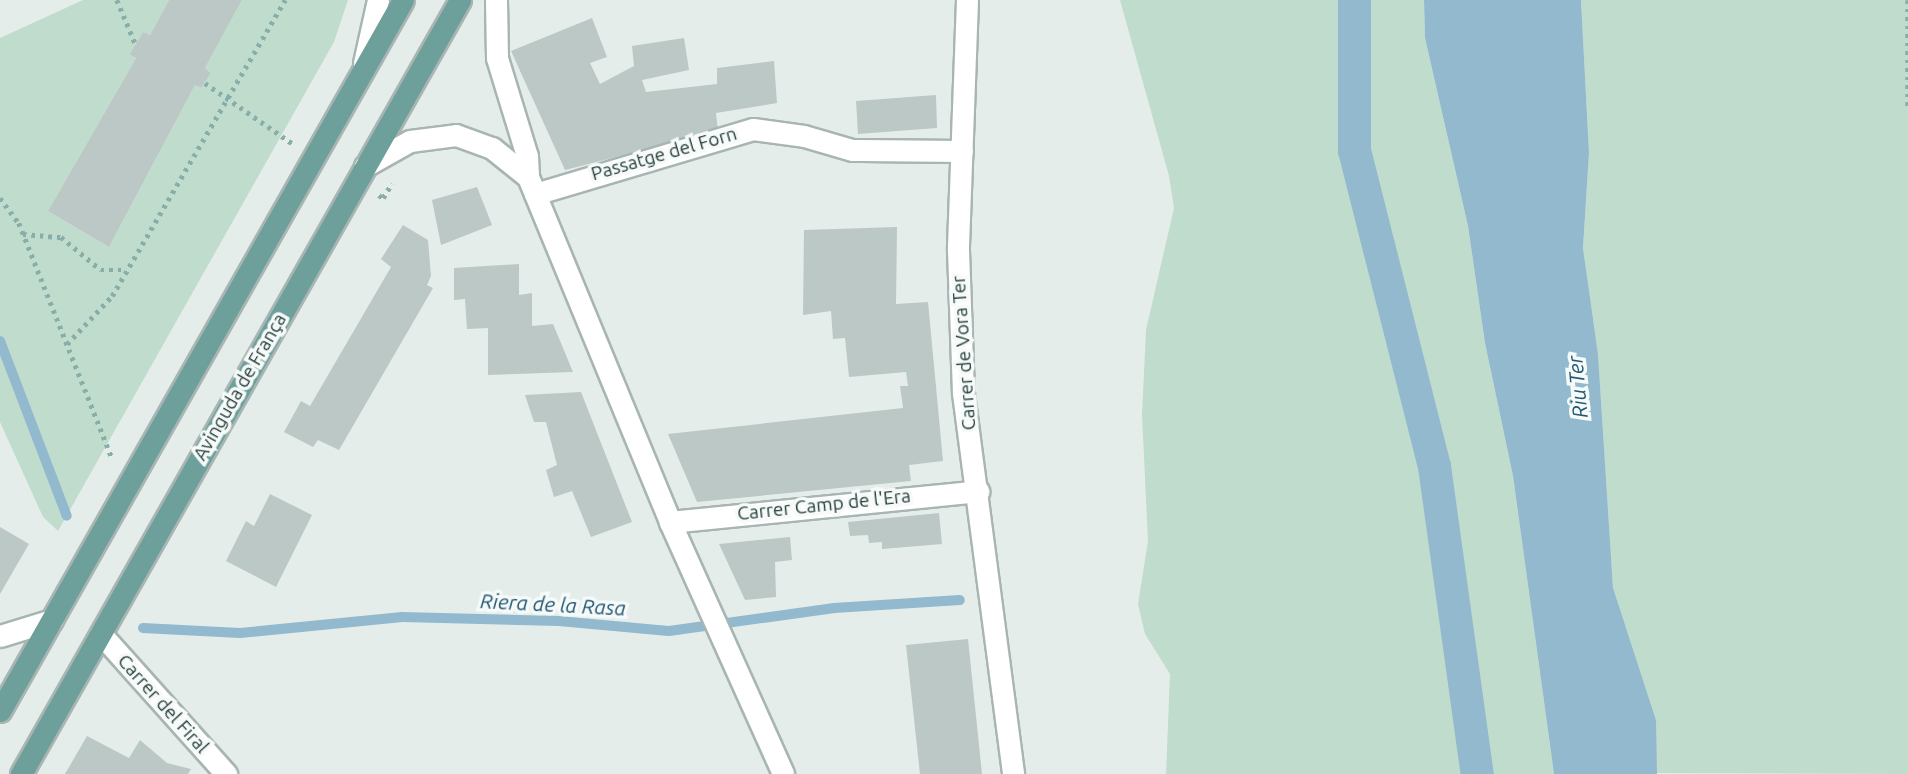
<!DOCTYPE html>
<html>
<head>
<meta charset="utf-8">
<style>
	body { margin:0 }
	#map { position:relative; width:1908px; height:774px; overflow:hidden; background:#e5edeb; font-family:Ubuntu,sans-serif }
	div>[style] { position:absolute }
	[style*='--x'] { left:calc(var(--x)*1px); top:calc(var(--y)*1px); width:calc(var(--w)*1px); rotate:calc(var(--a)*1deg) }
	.green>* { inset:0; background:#c0dccd }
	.water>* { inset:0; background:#92b9cd }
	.stream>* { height:10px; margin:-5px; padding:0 5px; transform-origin:5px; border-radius:5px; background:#92b9cd }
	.canal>* { height:33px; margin:-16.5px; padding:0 16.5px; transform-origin:16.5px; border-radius:16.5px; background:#92b9cd }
	.building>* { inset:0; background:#bbc8c5 }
	.path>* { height:4.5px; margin-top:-2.25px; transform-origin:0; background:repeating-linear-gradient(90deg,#88aea9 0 3.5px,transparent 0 8.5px) }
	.roads { filter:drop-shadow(2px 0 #a8b5b3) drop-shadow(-2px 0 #a8b5b3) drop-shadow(0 2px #a8b5b3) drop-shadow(0 -2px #a8b5b3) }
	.street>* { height:21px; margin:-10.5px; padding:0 10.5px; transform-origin:10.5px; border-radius:10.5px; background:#fff }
	.secondary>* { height:21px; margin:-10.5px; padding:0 10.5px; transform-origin:10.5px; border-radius:10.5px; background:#fff }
	.primary>* { height:21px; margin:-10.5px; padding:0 10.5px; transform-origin:10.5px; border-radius:10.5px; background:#6d9f9b }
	span { translate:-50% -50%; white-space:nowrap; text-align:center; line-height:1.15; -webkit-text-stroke:7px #f6faf8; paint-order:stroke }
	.street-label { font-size:19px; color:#263e3c }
	.water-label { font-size:21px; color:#245975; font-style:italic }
</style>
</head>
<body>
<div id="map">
	<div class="green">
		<div style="clip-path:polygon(83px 0,169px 0,150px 35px,143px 32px,131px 53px,136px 58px,48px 211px,109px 247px,195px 85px,201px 88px,211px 73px,205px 68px,242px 0,348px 0,334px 42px,58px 531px,43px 517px,0 422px,0 38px)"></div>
		<div style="clip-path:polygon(1120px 0,1424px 0,1425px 38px,1468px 226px,1485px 343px,1513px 476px,1554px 774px,1166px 774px,1170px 674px,1145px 634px,1138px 604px,1148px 541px,1142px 415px,1146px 330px,1174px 208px,1169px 176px)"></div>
		<div style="clip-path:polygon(1581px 0,1908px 0,1908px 774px,1656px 773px,1656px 720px,1613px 589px,1598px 354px,1583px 248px,1589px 153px)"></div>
	</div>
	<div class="water">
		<div style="clip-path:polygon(1424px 0,1581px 0,1589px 153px,1583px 248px,1598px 354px,1613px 588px,1656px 720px,1657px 774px,1554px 774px,1513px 476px,1485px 343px,1468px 226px,1425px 38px)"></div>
	</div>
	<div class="stream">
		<div style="--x:0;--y:341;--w:187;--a:69.1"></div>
		<div style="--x:143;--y:628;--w:97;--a:3"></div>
		<div style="--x:240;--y:633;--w:163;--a:-5.6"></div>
		<div style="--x:402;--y:617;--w:157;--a:1.5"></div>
		<div style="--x:559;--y:621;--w:110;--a:5.2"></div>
		<div style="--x:669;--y:631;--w:167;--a:-7.9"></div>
		<div style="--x:834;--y:608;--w:126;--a:-3.6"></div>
	</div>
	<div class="canal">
		<div style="--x:1354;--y:0;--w:150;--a:90"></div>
		<div style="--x:1354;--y:150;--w:326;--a:75.8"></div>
		<div style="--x:1434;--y:466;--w:311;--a:82.1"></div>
	</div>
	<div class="building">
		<div style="clip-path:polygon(169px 0,242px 0,205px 68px,211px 73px,201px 88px,195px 85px,109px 247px,48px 211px,136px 58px,130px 54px,143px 32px,150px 35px)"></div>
		<div style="clip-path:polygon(592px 18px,607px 57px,590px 63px,600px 84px,634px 66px,632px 46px,684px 38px,689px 70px,642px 80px,646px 92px,717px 84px,717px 68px,774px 61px,777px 103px,716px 113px,718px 131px,565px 170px,511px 51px)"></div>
		<div style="clip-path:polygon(936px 95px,937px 128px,858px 134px,856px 101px)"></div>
		<div style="clip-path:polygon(477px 187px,492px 225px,441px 245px,432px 200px)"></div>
		<div style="clip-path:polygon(403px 225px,428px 240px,431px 276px,427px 285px,433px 288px,339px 450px,318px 440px,313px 447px,284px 432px,301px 401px,310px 406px,391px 267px,381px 259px)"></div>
		<div style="clip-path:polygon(897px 227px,896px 304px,928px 302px,943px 461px,909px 465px,911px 481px,697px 502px,668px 434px,903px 408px,900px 386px,908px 386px,906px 372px,849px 377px,845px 338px,833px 339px,831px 311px,803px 315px,804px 230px)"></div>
		<div style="clip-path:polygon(519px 264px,519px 295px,532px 293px,532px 326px,553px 324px,573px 372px,488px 375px,488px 328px,467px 329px,465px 299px,454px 300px,454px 268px)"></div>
		<div style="clip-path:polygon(581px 392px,632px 522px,591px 537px,572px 491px,554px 497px,546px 470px,557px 465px,546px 422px,534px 422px,525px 395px)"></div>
		<div style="clip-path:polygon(270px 494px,312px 515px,276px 587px,226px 561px,246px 521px,254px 526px)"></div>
		<div style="clip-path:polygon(939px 513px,942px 544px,882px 549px,882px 542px,869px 543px,868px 535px,850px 536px,848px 522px)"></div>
		<div style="clip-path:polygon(0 527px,29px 544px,0 594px)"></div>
		<div style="clip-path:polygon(790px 537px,792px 560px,775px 562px,776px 597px,745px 600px,719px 544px)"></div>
		<div style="clip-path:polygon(968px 639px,982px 774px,920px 774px,906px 645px)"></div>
		<div style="clip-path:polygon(87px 736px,129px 758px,140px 740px,167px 763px,191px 769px,188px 774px,65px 774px)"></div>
	</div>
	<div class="path">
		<div style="--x:117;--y:0;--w:49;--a:67.1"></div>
		<div style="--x:1908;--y:0;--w:106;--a:90"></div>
		<div style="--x:205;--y:83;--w:107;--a:34.7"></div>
		<div style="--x:379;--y:195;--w:5;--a:37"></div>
		<div style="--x:383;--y:198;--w:17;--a:-59"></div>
		<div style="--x:0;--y:198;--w:31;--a:53"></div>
		<div style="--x:19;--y:223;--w:253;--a:68.4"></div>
		<div style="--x:23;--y:234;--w:38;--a:5"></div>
		<div style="--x:61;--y:237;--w:52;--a:39.5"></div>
		<div style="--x:101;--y:270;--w:25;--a:0"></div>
		<div style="--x:67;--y:344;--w:66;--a:-46.8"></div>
		<div style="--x:112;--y:296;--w:343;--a:-59.7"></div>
	</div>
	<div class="roads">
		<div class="street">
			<div style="--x:496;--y:0;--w:58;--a:89"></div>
			<div style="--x:497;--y:58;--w:102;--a:73"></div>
			<div style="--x:527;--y:156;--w:21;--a:87"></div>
			<div style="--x:528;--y:177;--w:373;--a:67.6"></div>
			<div style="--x:670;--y:522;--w:276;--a:65.8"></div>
			<div style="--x:967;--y:0;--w:250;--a:92.1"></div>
			<div style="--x:958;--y:250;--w:143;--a:88"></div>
			<div style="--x:963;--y:393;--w:384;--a:82.5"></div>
			<div style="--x:365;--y:166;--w:51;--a:-29.1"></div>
			<div style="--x:410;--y:141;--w:46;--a:-7.4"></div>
			<div style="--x:456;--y:135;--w:38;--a:20"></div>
			<div style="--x:492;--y:148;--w:46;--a:38.9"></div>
			<div style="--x:535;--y:194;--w:227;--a:-16.6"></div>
			<div style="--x:753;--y:129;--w:51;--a:7.8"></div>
			<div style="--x:804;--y:136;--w:50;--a:16.3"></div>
			<div style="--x:852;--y:150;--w:110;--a:0.5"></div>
			<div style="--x:670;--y:522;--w:310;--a:-5.7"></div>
			<div style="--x:101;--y:634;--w:188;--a:48.2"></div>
			<div style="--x:0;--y:636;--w:54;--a:-17.1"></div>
		</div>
		<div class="secondary">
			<div style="--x:364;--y:63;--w:65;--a:-77.5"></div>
		</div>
		<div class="primary">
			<div style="--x:0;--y:711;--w:817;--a:-60.46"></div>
			<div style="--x:21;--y:774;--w:890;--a:-60.44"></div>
		</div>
	</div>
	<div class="street-label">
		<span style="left:664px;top:154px;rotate:-16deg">Passatge del Forn</span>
		<span style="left:964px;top:353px;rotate:-94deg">Carrer de Vora Ter</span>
		<span style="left:240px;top:387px;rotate:-60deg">Avinguda de França</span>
		<span style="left:824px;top:505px;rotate:-6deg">Carrer Camp de l'Era</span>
		<span style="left:163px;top:704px;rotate:48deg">Carrer del Firal</span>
	</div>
	<div class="water-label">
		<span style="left:1577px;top:387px;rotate:-95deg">Riu Ter</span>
		<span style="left:553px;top:604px;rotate:3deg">Riera de la Rasa</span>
	</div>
</div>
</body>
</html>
